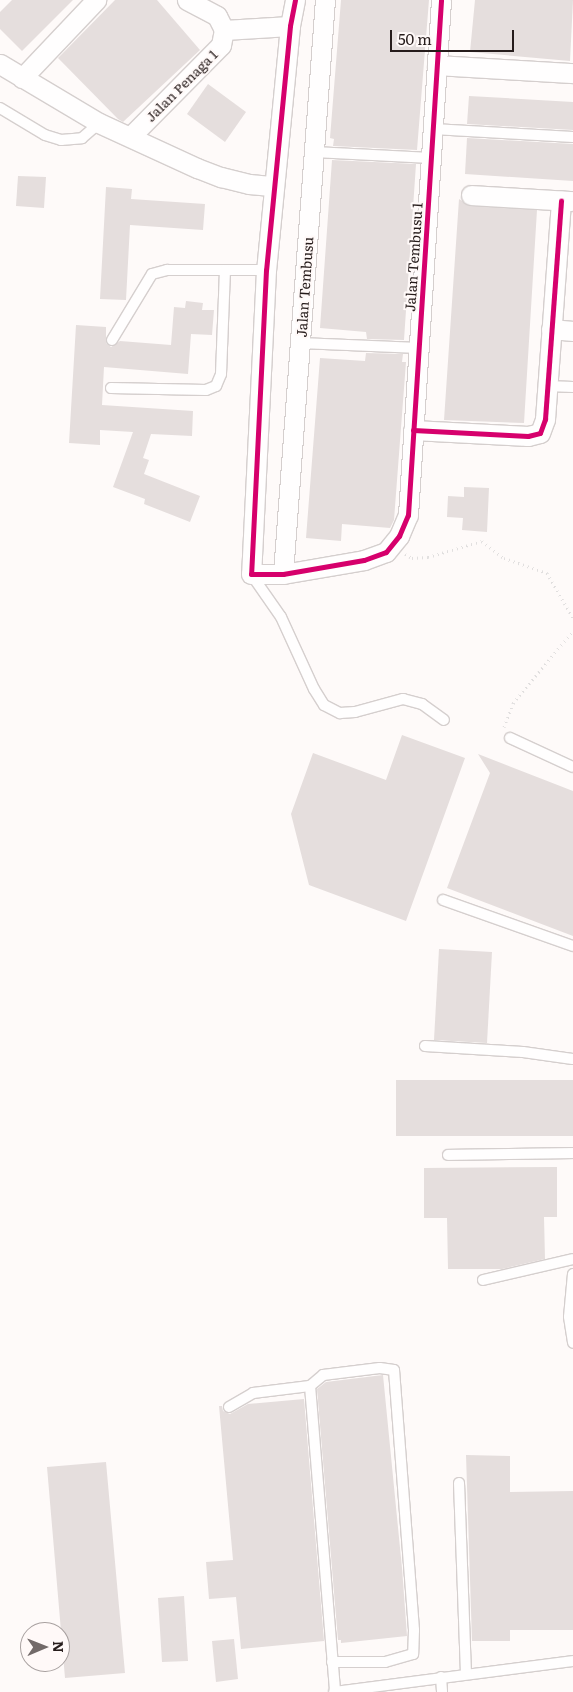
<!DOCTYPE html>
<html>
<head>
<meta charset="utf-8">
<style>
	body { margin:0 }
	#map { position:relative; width:573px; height:1692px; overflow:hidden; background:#fefaf9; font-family:Literata,serif }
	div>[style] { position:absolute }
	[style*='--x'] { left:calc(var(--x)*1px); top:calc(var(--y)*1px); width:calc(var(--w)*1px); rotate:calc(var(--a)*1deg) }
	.building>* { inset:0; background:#e5dedd }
	.path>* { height:3px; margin-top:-1.5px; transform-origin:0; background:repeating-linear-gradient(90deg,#e1dfdf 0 1px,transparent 0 5px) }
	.roads { filter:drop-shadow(1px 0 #d5cfce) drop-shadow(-1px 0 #d5cfce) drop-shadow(0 1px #d5cfce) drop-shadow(0 -1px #d5cfce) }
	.lane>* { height:10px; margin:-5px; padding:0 5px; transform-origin:5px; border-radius:5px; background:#fffefe }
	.street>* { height:19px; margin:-9.5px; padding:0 9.5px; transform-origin:9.5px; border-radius:9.5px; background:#fffefe }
	.cycleway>* { height:5px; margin:-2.5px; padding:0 2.5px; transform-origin:2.5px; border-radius:2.5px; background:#d6006c }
	span { translate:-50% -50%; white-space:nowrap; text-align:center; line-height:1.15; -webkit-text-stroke:4px #fff9f8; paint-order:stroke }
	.street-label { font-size:14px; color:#261c1b }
	.north { position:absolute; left:20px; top:1622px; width:50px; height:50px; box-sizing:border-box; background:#fff9f8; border:1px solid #a8a1a0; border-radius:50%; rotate:89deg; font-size:14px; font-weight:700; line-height:20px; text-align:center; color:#261c1b }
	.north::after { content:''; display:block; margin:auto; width:18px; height:22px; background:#726a69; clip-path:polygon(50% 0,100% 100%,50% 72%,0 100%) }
	.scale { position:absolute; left:390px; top:30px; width:124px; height:22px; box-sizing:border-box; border:2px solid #261c1b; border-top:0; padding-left:6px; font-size:15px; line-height:18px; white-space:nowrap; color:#261c1b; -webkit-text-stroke:4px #fff9f8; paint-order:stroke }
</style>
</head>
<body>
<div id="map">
	<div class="building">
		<div style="clip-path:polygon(12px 0,73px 0,22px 51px,0 29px,0 12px)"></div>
		<div style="clip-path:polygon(115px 0,157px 0,200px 50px,123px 122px,118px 119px,58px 58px)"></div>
		<div style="clip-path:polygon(341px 0,429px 0,417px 150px,333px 146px,334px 139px,330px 138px)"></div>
		<div style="clip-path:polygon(475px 0,573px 0,570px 61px,470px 52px)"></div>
		<div style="clip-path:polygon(208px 84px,246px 112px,225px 142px,187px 114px)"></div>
		<div style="clip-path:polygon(469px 96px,573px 102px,573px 130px,467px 124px)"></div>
		<div style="clip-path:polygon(467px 138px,573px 144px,573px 181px,465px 174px)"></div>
		<div style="clip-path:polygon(332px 160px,416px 164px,404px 340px,367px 339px,366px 332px,320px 328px)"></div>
		<div style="clip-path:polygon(18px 176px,46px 177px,44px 208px,16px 206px)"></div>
		<div style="clip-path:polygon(106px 187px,132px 189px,131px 199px,205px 204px,203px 230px,130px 225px,126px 300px,100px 299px)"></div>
		<div style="clip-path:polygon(459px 199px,470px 206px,537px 210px,524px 423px,444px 420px)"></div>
		<div style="clip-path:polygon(186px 301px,203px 303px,202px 310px,214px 310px,212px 335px,191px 334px,188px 374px,104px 367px,102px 405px,193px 411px,192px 436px,151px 434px,143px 458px,149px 460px,144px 474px,200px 496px,190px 522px,144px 504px,145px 499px,113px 487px,133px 432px,100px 430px,100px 445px,69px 443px,76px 325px,106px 327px,106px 343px,111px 347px,120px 341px,171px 345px,174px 307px,185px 308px)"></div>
		<div style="clip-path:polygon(366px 353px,403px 354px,402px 362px,406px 362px,394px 520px,390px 528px,342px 524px,341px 541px,306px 538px,320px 358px,365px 361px)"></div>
		<div style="clip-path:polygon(464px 487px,489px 488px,487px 532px,462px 530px,463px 518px,447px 517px,448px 496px,464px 497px)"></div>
		<div style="clip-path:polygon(402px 735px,465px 758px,406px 921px,309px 885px,291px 814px,313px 753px,386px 780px)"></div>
		<div style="clip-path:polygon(478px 754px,573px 791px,573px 936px,447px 888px,490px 773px)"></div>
		<div style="clip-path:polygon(439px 949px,492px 952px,487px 1043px,434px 1040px)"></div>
		<div style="clip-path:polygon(396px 1080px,573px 1080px,573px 1136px,396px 1136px)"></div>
		<div style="clip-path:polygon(557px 1167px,557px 1217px,544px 1217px,545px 1259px,502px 1269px,448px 1269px,447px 1218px,424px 1218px,424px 1168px)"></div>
		<div style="clip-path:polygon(383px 1375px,402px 1568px,407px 1636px,341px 1643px,341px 1640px,338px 1640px,317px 1389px,326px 1382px)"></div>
		<div style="clip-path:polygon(304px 1399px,324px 1641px,241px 1649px,236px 1597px,209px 1599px,206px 1562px,233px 1560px,219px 1406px,222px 1406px,223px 1411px,230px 1414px,248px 1404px)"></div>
		<div style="clip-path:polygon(466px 1455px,510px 1456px,510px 1492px,573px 1491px,573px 1630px,510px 1630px,510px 1641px,472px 1641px)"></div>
		<div style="clip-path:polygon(106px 1462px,125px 1673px,65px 1678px,47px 1467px)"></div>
		<div style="clip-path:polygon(184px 1596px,188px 1661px,162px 1662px,158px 1598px)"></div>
		<div style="clip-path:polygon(234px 1639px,238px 1679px,216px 1682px,212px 1641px)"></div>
	</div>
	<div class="path">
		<div style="--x:405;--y:554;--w:8;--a:30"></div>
		<div style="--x:412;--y:558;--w:16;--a:-4"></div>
		<div style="--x:428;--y:557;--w:56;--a:-16.5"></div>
		<div style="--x:482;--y:541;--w:28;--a:38"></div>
		<div style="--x:504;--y:558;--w:46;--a:19.2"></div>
		<div style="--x:547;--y:573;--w:52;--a:60"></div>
		<div style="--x:504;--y:727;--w:26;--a:-69"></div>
		<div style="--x:513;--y:703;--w:94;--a:-50.2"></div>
	</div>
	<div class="roads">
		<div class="lane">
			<div style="--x:0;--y:108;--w:52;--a:31"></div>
			<div style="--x:45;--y:135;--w:17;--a:17"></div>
			<div style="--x:61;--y:140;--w:21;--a:-5"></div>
			<div style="--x:82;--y:138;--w:23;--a:-41"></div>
			<div style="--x:433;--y:129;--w:140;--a:3.3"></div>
			<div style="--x:314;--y:152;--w:117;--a:2.9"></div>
			<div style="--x:112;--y:340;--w:77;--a:-58.8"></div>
			<div style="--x:152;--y:274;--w:16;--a:-15"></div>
			<div style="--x:167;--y:270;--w:99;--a:0"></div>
			<div style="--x:300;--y:343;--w:119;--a:2.4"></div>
			<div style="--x:547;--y:386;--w:26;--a:2"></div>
			<div style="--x:111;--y:388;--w:95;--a:1.2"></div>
			<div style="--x:206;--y:390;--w:11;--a:-22"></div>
			<div style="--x:216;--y:386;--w:13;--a:-67"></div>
			<div style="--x:221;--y:374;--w:104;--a:-87.8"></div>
			<div style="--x:251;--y:574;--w:52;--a:55.1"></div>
			<div style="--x:281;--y:617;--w:79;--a:65.4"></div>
			<div style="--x:314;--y:689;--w:19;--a:58"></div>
			<div style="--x:324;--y:705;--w:18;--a:27"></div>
			<div style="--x:340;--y:713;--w:15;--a:-4"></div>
			<div style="--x:355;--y:712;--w:50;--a:-15.2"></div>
			<div style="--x:403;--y:699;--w:20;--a:15"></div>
			<div style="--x:422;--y:704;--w:27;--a:36"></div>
			<div style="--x:510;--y:738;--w:69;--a:24.7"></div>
			<div style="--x:443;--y:900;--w:138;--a:19.5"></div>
			<div style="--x:425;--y:1046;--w:98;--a:3.5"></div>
			<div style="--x:523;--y:1052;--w:50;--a:8"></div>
			<div style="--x:448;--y:1155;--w:125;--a:-0.9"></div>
			<div style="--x:573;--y:1274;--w:43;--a:95.3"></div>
			<div style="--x:569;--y:1317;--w:26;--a:81"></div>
			<div style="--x:483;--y:1280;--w:92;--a:-13.1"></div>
			<div style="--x:310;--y:1386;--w:307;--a:85.3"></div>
			<div style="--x:229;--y:1407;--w:28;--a:-30"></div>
			<div style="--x:253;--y:1393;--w:57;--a:-7"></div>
			<div style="--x:310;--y:1386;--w:17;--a:-40"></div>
			<div style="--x:323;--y:1375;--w:57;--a:-7"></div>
			<div style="--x:380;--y:1368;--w:14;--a:8"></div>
			<div style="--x:394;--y:1370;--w:261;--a:85.6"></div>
			<div style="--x:414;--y:1630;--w:24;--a:92"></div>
			<div style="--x:413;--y:1654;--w:29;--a:164"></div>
			<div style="--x:385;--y:1662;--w:53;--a:180"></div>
			<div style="--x:459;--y:1483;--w:191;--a:87.9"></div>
			<div style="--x:441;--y:1677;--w:15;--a:86"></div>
			<div style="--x:334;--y:1692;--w:241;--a:-7.4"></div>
		</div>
		<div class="street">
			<div style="--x:187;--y:0;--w:34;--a:28"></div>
			<div style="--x:217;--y:16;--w:16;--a:63"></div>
			<div style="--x:295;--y:0;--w:26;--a:101"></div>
			<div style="--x:290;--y:26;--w:245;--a:95.6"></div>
			<div style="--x:266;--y:270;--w:304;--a:92.8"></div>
			<div style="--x:251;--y:574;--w:32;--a:0"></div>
			<div style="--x:283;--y:574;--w:82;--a:-9.8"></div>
			<div style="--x:364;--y:560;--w:23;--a:-20"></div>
			<div style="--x:386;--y:552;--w:21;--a:-51"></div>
			<div style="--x:399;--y:536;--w:23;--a:-67"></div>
			<div style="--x:408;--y:515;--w:516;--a:-86.33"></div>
			<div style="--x:224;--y:30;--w:66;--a:-3.5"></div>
			<div style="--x:0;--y:64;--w:115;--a:30.8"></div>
			<div style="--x:99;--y:123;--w:108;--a:24.7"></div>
			<div style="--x:197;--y:168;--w:26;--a:21"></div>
			<div style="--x:221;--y:177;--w:29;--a:14"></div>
			<div style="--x:249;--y:184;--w:25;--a:5"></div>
			<div style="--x:437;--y:65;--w:136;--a:3.4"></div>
			<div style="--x:22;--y:78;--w:108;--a:-46.5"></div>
			<div style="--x:131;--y:136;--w:128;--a:-45.3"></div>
			<div style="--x:221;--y:45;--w:15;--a:-79"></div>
			<div style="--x:471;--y:195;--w:101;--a:3.4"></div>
			<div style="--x:551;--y:329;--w:22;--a:5"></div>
			<div style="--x:413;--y:430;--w:115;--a:3"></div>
			<div style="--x:528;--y:436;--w:12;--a:-14"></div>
			<div style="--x:540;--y:433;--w:15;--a:-70"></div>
			<div style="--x:545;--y:419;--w:219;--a:-85.8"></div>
			<div style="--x:283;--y:574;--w:576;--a:-85.82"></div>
		</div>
	</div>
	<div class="cycleway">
		<div style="--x:295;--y:0;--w:26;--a:101"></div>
		<div style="--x:290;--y:26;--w:245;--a:95.6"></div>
		<div style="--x:266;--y:270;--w:304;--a:92.8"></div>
		<div style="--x:251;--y:574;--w:32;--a:0"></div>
		<div style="--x:283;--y:574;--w:82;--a:-9.8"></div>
		<div style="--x:364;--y:560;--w:23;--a:-20"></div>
		<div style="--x:386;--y:552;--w:21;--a:-51"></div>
		<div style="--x:399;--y:536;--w:23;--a:-67"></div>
		<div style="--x:408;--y:515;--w:516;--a:-86.33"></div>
		<div style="--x:413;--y:430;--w:115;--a:3"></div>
		<div style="--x:528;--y:436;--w:12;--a:-14"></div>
		<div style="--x:540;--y:433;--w:15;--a:-70"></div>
		<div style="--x:545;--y:419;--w:219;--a:-85.8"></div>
	</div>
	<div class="street-label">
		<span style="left:181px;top:85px;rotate:-45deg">Jalan Penaga 1</span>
		<span style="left:413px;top:257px;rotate:-86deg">Jalan Tembusu 1</span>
		<span style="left:304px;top:287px;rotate:-86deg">Jalan Tembusu</span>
	</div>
	<div class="north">N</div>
	<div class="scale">50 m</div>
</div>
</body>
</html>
